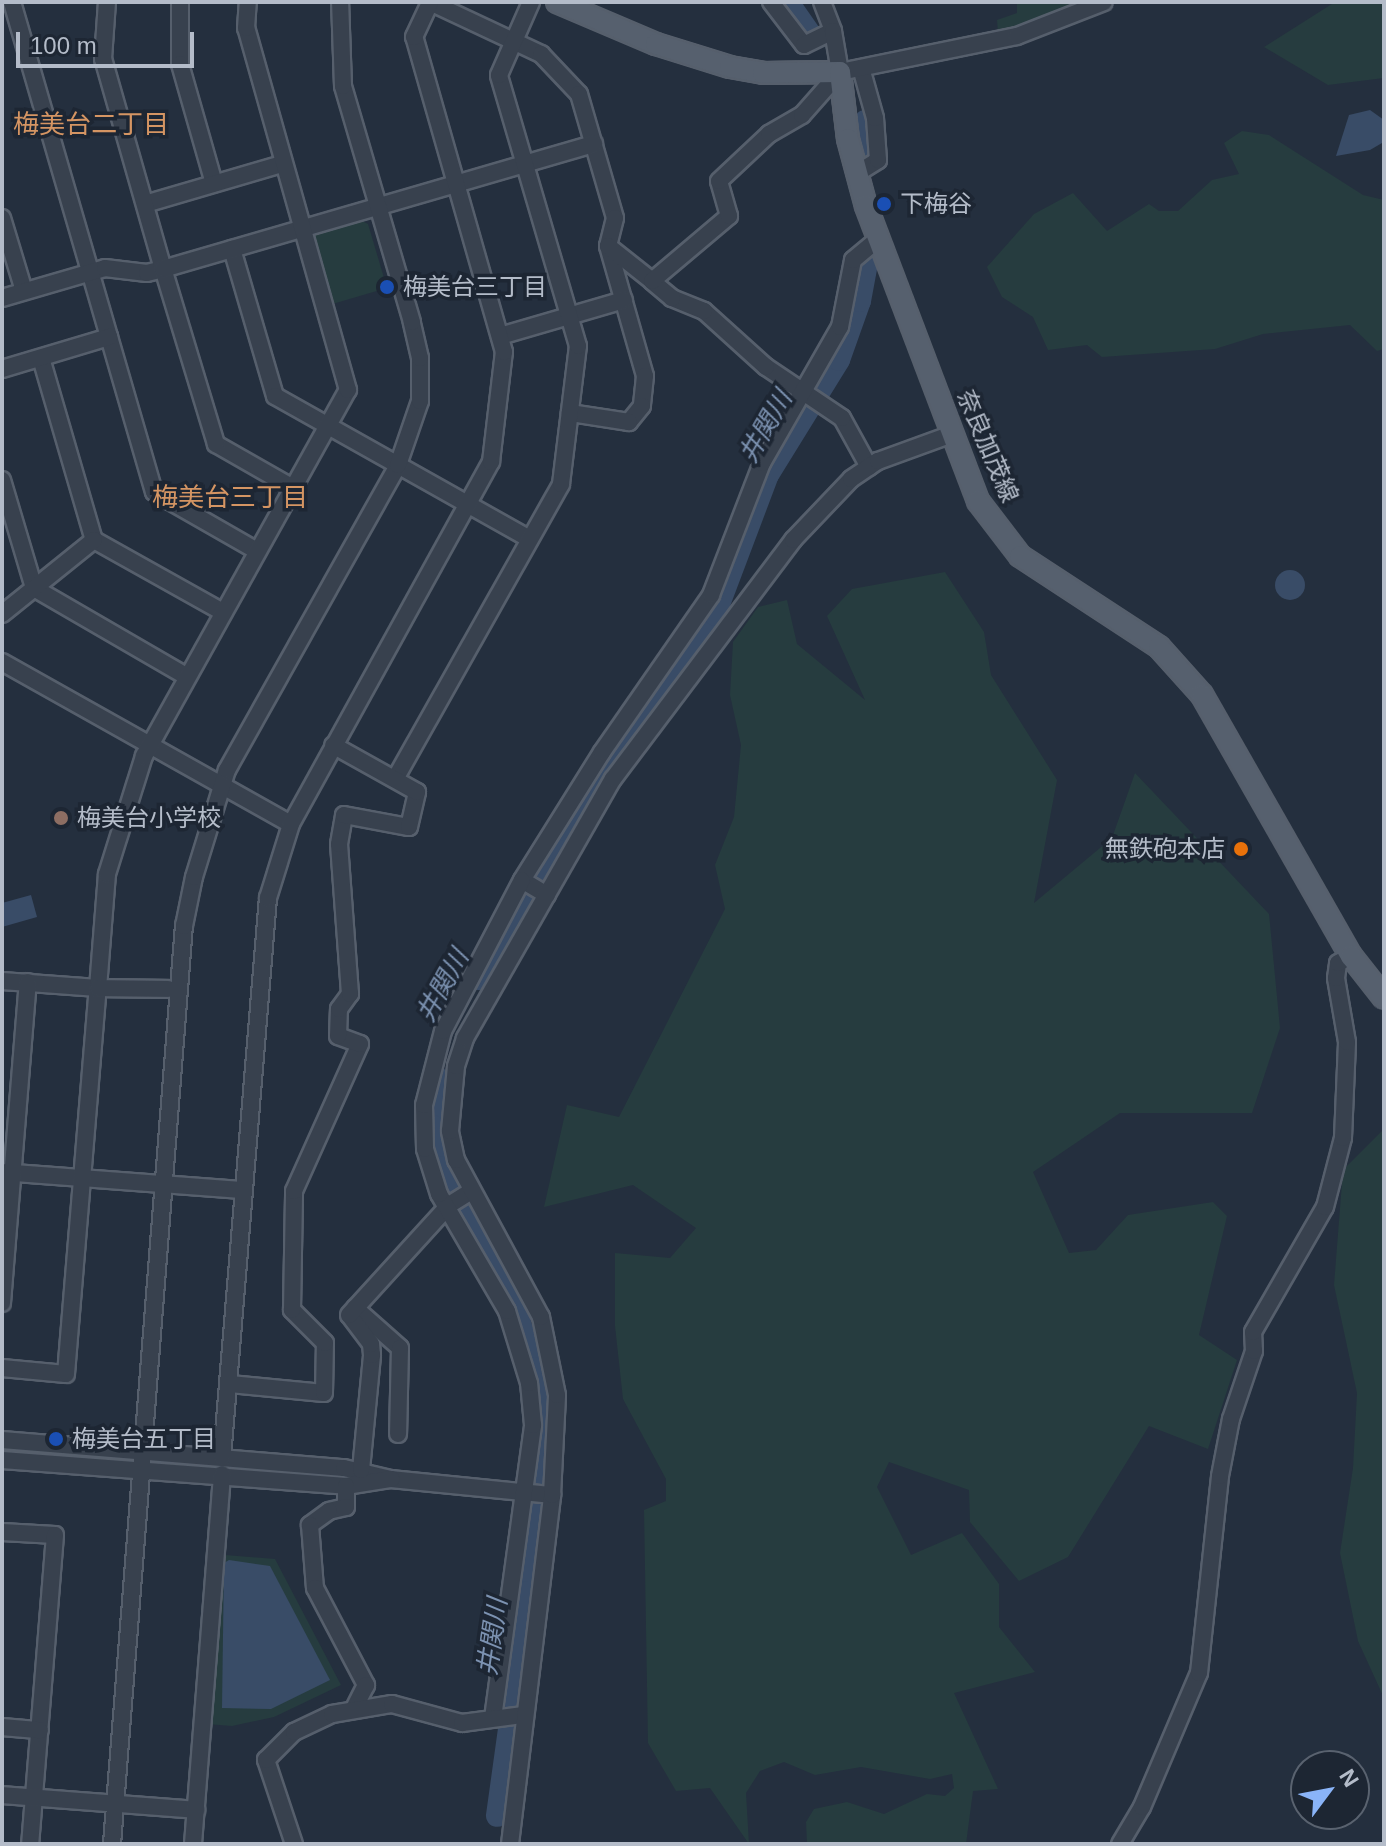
<!DOCTYPE html>
<html>
<head>
<meta charset="utf-8">
<style>
	body { margin:0 }
	#map { position:relative; width:1386px; height:1846px; overflow:hidden; background:#242f3e; font-family:Arial,"Noto Sans JP",sans-serif }
	div>[style] { position:absolute }
	[style*='--x'] { left:calc(var(--x)*1px); top:calc(var(--y)*1px); width:calc(var(--w)*1px); rotate:calc(var(--a)*1deg) }
	.green>* { inset:0; background:#263c3f }
	.water>* { inset:0; background:#394c67 }
	.round { border-radius:50% }
	.river>* { height:22px; margin:-11px; padding:0 11px; transform-origin:11px; border-radius:11px; background:#394c67 }
	.roads { filter:drop-shadow(2px 0 #565f6c) drop-shadow(-2px 0 #565f6c) drop-shadow(0 2px #565f6c) drop-shadow(0 -2px #565f6c) }
	.minor>* { height:16px; margin:-8px; padding:0 8px; transform-origin:8px; border-radius:8px; background:#38414e }
	.major>* { height:20px; margin:-10px; padding:0 10px; transform-origin:10px; border-radius:10px; background:#56606e }
	.dots>* { width:22px; height:22px; translate:-50% -50%; box-sizing:border-box; border:4px solid #1d2633; border-radius:50% }
	span { translate:-50% -50%; white-space:nowrap; text-align:center; line-height:1.15; -webkit-text-stroke:7px #1d2633; paint-order:stroke }
	.poi-label { font-size:24px; color:#b4bcc9 }
	.left { translate:0 -50%; text-align:left }
	.right { translate:-100% -50%; text-align:right }
	.street-label { font-size:24px; color:#b4bcc9 }
	.neighbourhood-label { font-size:26px; color:#d59563 }
	.water-label { font-size:26px; color:#7c92b1; font-style:italic }
	.frame { position:absolute; inset:0; border:4px solid #b4bcc9; pointer-events:none }
	.north { position:absolute; left:1290px; top:1750px; width:80px; height:80px; box-sizing:border-box; background:#1d2633; border:2px solid #59626f; border-radius:50%; rotate:58deg; font-size:22px; font-weight:700; line-height:32px; text-align:center; color:#b4bcc9 }
	.north::after { content:''; display:block; margin:auto; width:28px; height:36px; background:#8ab4f8; clip-path:polygon(50% 0,100% 100%,50% 72%,0 100%) }
	.scale { position:absolute; left:16px; top:32px; width:178px; height:36px; box-sizing:border-box; border:4px solid #b4bcc9; border-top:0; padding-left:10px; font-size:24px; line-height:28px; white-space:nowrap; color:#b4bcc9; -webkit-text-stroke:6px #1d2633; paint-order:stroke }
</style>
</head>
<body>
<div id="map">
	<div class="green">
		<div style="clip-path:polygon(1017px 2px,1091px 2px,998px 33px,997px 20px,1017px 13px)"></div>
		<div style="clip-path:polygon(1335px 2px,1384px 2px,1384px 78px,1328px 85px,1264px 47px)"></div>
		<div style="clip-path:polygon(1242px 131px,1269px 135px,1363px 195px,1384px 200px,1384px 349px,1377px 351px,1350px 325px,1263px 334px,1215px 349px,1102px 357px,1087px 345px,1048px 350px,1033px 317px,1002px 297px,987px 267px,1034px 214px,1073px 193px,1107px 231px,1149px 204px,1159px 211px,1178px 211px,1212px 180px,1239px 174px,1224px 143px)"></div>
		<div style="clip-path:polygon(360px 220px,368px 224px,387px 288px,329px 305px,310px 240px,313px 233px)"></div>
		<div style="clip-path:polygon(945px 572px,984px 632px,991px 675px,1057px 780px,1034px 903px,1112px 838px,1135px 773px,1269px 914px,1280px 1028px,1252px 1113px,1120px 1113px,1033px 1172px,1069px 1253px,1096px 1250px,1128px 1215px,1213px 1202px,1227px 1216px,1199px 1335px,1237px 1360px,1208px 1449px,1149px 1426px,1068px 1557px,1019px 1581px,970px 1522px,969px 1490px,889px 1462px,877px 1487px,911px 1555px,962px 1533px,999px 1584px,999px 1627px,1035px 1672px,954px 1693px,998px 1789px,973px 1791px,966px 1844px,807px 1844px,806px 1822px,814px 1809px,847px 1802px,884px 1814px,927px 1794px,945px 1796px,954px 1788px,952px 1774px,930px 1779px,861px 1767px,815px 1775px,784px 1762px,760px 1771px,746px 1793px,749px 1844px,710px 1788px,676px 1791px,648px 1743px,644px 1510px,666px 1501px,666px 1479px,623px 1399px,615px 1326px,615px 1253px,670px 1258px,696px 1228px,633px 1185px,544px 1207px,567px 1105px,619px 1117px,725px 909px,715px 865px,734px 817px,741px 745px,730px 695px,733px 642px,758px 607px,787px 600px,797px 644px,865px 700px,827px 616px,852px 589px)"></div>
		<div style="clip-path:polygon(1384px 1129px,1384px 1698px,1358px 1641px,1340px 1553px,1353px 1468px,1357px 1393px,1334px 1285px,1343px 1170px)"></div>
		<div style="clip-path:polygon(225px 1555px,275px 1559px,341px 1685px,274px 1717px,232px 1726px,207px 1724px,220px 1559px)"></div>
	</div>
	<div class="water">
		<div style="clip-path:polygon(1370px 110px,1384px 120px,1382px 143px,1370px 150px,1336px 156px,1349px 115px)"></div>
		<div class="round" style="left:1275px;top:570px;width:30px;height:30px"></div>
		<div style="clip-path:polygon(31px 895px,37px 917px,2px 927px,2px 903px)"></div>
		<div style="clip-path:polygon(229px 1560px,270px 1566px,330px 1680px,271px 1709px,222px 1708px,224px 1563px)"></div>
	</div>
	<div class="river">
		<div style="--x:788;--y:2;--w:39;--a:55"></div>
		<div style="--x:865;--y:121;--w:26;--a:79"></div>
		<div style="--x:478;--y:979;--w:172;--a:-60"></div>
		<div style="--x:564;--y:830;--w:263;--a:-54.9"></div>
		<div style="--x:715;--y:615;--w:150;--a:-69.3"></div>
		<div style="--x:768;--y:475;--w:135;--a:-58.3"></div>
		<div style="--x:839;--y:360;--w:63;--a:-70.4"></div>
		<div style="--x:860;--y:301;--w:44;--a:-79.5"></div>
		<div style="--x:436;--y:1076;--w:50;--a:93.4"></div>
		<div style="--x:433;--y:1126;--w:41;--a:81.7"></div>
		<div style="--x:439;--y:1167;--w:173;--a:62.4"></div>
		<div style="--x:519;--y:1320;--w:51;--a:71.6"></div>
		<div style="--x:535;--y:1368;--w:41;--a:84.4"></div>
		<div style="--x:539;--y:1409;--w:183;--a:93.4"></div>
		<div style="--x:528;--y:1592;--w:226;--a:97.9"></div>
	</div>
	<div class="roads">
		<div class="minor">
			<div style="--x:12;--y:2;--w:510;--a:73.84"></div>
			<div style="--x:154;--y:492;--w:119;--a:29.8"></div>
			<div style="--x:180;--y:2;--w:62;--a:90"></div>
			<div style="--x:180;--y:64;--w:124;--a:74.1"></div>
			<div style="--x:430;--y:2;--w:123;--a:25.1"></div>
			<div style="--x:541;--y:54;--w:55;--a:46.5"></div>
			<div style="--x:579;--y:94;--w:129;--a:73.8"></div>
			<div style="--x:615;--y:218;--w:29;--a:104"></div>
			<div style="--x:608;--y:246;--w:135;--a:74.1"></div>
			<div style="--x:645;--y:376;--w:30;--a:96"></div>
			<div style="--x:642;--y:406;--w:21;--a:129"></div>
			<div style="--x:629;--y:422;--w:60;--a:-171.3"></div>
			<div style="--x:771;--y:2;--w:54;--a:52.5"></div>
			<div style="--x:804;--y:45;--w:32;--a:-26"></div>
			<div style="--x:822;--y:2;--w:31;--a:69"></div>
			<div style="--x:833;--y:31;--w:42;--a:80.3"></div>
			<div style="--x:856;--y:174;--w:26;--a:-32"></div>
			<div style="--x:878;--y:160;--w:42;--a:-94.1"></div>
			<div style="--x:875;--y:118;--w:52;--a:-105.6"></div>
			<div style="--x:145;--y:204;--w:143;--a:-16.3"></div>
			<div style="--x:2;--y:218;--w:76;--a:73.2"></div>
			<div style="--x:608;--y:246;--w:56;--a:38.5"></div>
			<div style="--x:232;--y:249;--w:153;--a:73.7"></div>
			<div style="--x:275;--y:396;--w:292;--a:29.3"></div>
			<div style="--x:2;--y:298;--w:107;--a:-16.2"></div>
			<div style="--x:105;--y:268;--w:42;--a:6.8"></div>
			<div style="--x:147;--y:273;--w:16;--a:-14"></div>
			<div style="--x:163;--y:269;--w:218;--a:-105.9"></div>
			<div style="--x:103;--y:59;--w:57;--a:-86"></div>
			<div style="--x:500;--y:336;--w:129;--a:-16.2"></div>
			<div style="--x:41;--y:358;--w:190;--a:73.8"></div>
			<div style="--x:94;--y:540;--w:148;--a:29.2"></div>
			<div style="--x:2;--y:369;--w:112;--a:-16.7"></div>
			<div style="--x:869;--y:467;--w:56;--a:-118.9"></div>
			<div style="--x:842;--y:418;--w:92;--a:-146.1"></div>
			<div style="--x:766;--y:367;--w:84;--a:-137.9"></div>
			<div style="--x:704;--y:311;--w:35;--a:-158"></div>
			<div style="--x:672;--y:298;--w:26;--a:-140"></div>
			<div style="--x:652;--y:281;--w:101;--a:-40.2"></div>
			<div style="--x:729;--y:216;--w:36;--a:-106"></div>
			<div style="--x:719;--y:181;--w:69;--a:-43.2"></div>
			<div style="--x:769;--y:134;--w:38;--a:-30"></div>
			<div style="--x:802;--y:115;--w:57;--a:-48.5"></div>
			<div style="--x:840;--y:72;--w:181;--a:-11.5"></div>
			<div style="--x:1017;--y:36;--w:93;--a:-21.3"></div>
			<div style="--x:2;--y:480;--w:113;--a:73.5"></div>
			<div style="--x:34;--y:588;--w:176;--a:30.1"></div>
			<div style="--x:293;--y:488;--w:89;--a:-150.3"></div>
			<div style="--x:216;--y:444;--w:183;--a:-106.8"></div>
			<div style="--x:163;--y:269;--w:449;--a:-16.2"></div>
			<div style="--x:2;--y:614;--w:118;--a:-38.8"></div>
			<div style="--x:2;--y:662;--w:331;--a:29.3"></div>
			<div style="--x:395;--y:779;--w:338;--a:-60.6"></div>
			<div style="--x:561;--y:484;--w:139;--a:-83"></div>
			<div style="--x:578;--y:346;--w:282;--a:-106.3"></div>
			<div style="--x:499;--y:75;--w:80;--a:-66.3"></div>
			<div style="--x:547;--y:895;--w:29;--a:-149"></div>
			<div style="--x:522;--y:880;--w:151;--a:-58"></div>
			<div style="--x:602;--y:752;--w:191;--a:-55.2"></div>
			<div style="--x:711;--y:595;--w:142;--a:-68.9"></div>
			<div style="--x:762;--y:463;--w:157;--a:-60.2"></div>
			<div style="--x:840;--y:327;--w:68;--a:-79"></div>
			<div style="--x:853;--y:260;--w:33;--a:-40"></div>
			<div style="--x:2;--y:981;--w:96;--a:4.2"></div>
			<div style="--x:98;--y:988;--w:114;--a:-85.5"></div>
			<div style="--x:107;--y:874;--w:124;--a:-72.6"></div>
			<div style="--x:144;--y:756;--w:419;--a:-60.9"></div>
			<div style="--x:348;--y:390;--w:376;--a:-105.7"></div>
			<div style="--x:246;--y:28;--w:26;--a:-86"></div>
			<div style="--x:2;--y:1172;--w:242;--a:4.3"></div>
			<div style="--x:2;--y:1303;--w:322;--a:-85.4"></div>
			<div style="--x:355;--y:1308;--w:60;--a:41.6"></div>
			<div style="--x:400;--y:1348;--w:86;--a:91.3"></div>
			<div style="--x:2;--y:1368;--w:64;--a:5.4"></div>
			<div style="--x:66;--y:1374;--w:387;--a:-85.3"></div>
			<div style="--x:98;--y:988;--w:70;--a:0.8"></div>
			<div style="--x:230;--y:1384;--w:94;--a:5.5"></div>
			<div style="--x:324;--y:1393;--w:50;--a:-88.9"></div>
			<div style="--x:325;--y:1343;--w:47;--a:-135"></div>
			<div style="--x:292;--y:1310;--w:119;--a:-89"></div>
			<div style="--x:294;--y:1191;--w:161;--a:-65.8"></div>
			<div style="--x:360;--y:1044;--w:23;--a:-160"></div>
			<div style="--x:338;--y:1036;--w:27;--a:-88"></div>
			<div style="--x:339;--y:1009;--w:19;--a:-54"></div>
			<div style="--x:350;--y:994;--w:150;--a:-94.2"></div>
			<div style="--x:339;--y:844;--w:29;--a:-80"></div>
			<div style="--x:344;--y:815;--w:66;--a:10.5"></div>
			<div style="--x:409;--y:827;--w:36;--a:-77"></div>
			<div style="--x:417;--y:792;--w:96;--a:-150.8"></div>
			<div style="--x:2;--y:1440;--w:343;--a:4.7"></div>
			<div style="--x:344;--y:1468;--w:48;--a:13.2"></div>
			<div style="--x:391;--y:1479;--w:162;--a:5.7"></div>
			<div style="--x:222;--y:1457;--w:561;--a:-85.3"></div>
			<div style="--x:268;--y:898;--w:77;--a:-72.7"></div>
			<div style="--x:291;--y:824;--w:414;--a:-61.1"></div>
			<div style="--x:491;--y:462;--w:111;--a:-83.3"></div>
			<div style="--x:504;--y:352;--w:328;--a:-105.9"></div>
			<div style="--x:414;--y:37;--w:38;--a:-65"></div>
			<div style="--x:2;--y:1460;--w:345;--a:4.3"></div>
			<div style="--x:346;--y:1486;--w:46;--a:-8.8"></div>
			<div style="--x:361;--y:1470;--w:116;--a:-84.5"></div>
			<div style="--x:372;--y:1355;--w:11;--a:-95"></div>
			<div style="--x:371;--y:1344;--w:36;--a:-127"></div>
			<div style="--x:349;--y:1315;--w:149;--a:-47.7"></div>
			<div style="--x:449;--y:1205;--w:25;--a:-32"></div>
			<div style="--x:346;--y:1486;--w:21;--a:90"></div>
			<div style="--x:346;--y:1507;--w:17;--a:167"></div>
			<div style="--x:329;--y:1511;--w:24;--a:144"></div>
			<div style="--x:310;--y:1525;--w:63;--a:85.5"></div>
			<div style="--x:315;--y:1588;--w:110;--a:62.3"></div>
			<div style="--x:366;--y:1685;--w:27;--a:117"></div>
			<div style="--x:2;--y:1532;--w:53;--a:3.2"></div>
			<div style="--x:55;--y:1535;--w:310;--a:94.6"></div>
			<div style="--x:493;--y:1718;--w:296;--a:-82.2"></div>
			<div style="--x:533;--y:1425;--w:42;--a:-95.4"></div>
			<div style="--x:529;--y:1383;--w:75;--a:-107"></div>
			<div style="--x:507;--y:1311;--w:135;--a:-120.2"></div>
			<div style="--x:439;--y:1194;--w:47;--a:-107.3"></div>
			<div style="--x:425;--y:1149;--w:44;--a:-91.3"></div>
			<div style="--x:424;--y:1105;--w:76;--a:-75.6"></div>
			<div style="--x:443;--y:1031;--w:170;--a:-62.4"></div>
			<div style="--x:2;--y:1727;--w:38;--a:5"></div>
			<div style="--x:2;--y:1795;--w:195;--a:4.4"></div>
			<div style="--x:112;--y:1844;--w:921;--a:-85.52"></div>
			<div style="--x:184;--y:926;--w:50;--a:-78.5"></div>
			<div style="--x:194;--y:877;--w:112;--a:-72.9"></div>
			<div style="--x:227;--y:770;--w:350;--a:-60.7"></div>
			<div style="--x:398;--y:465;--w:68;--a:-71"></div>
			<div style="--x:420;--y:401;--w:43;--a:-90"></div>
			<div style="--x:420;--y:358;--w:37;--a:-103"></div>
			<div style="--x:412;--y:322;--w:246;--a:-106.3"></div>
			<div style="--x:343;--y:86;--w:84;--a:-92"></div>
			<div style="--x:193;--y:1844;--w:371;--a:-85.5"></div>
			<div style="--x:294;--y:1844;--w:89;--a:-108.4"></div>
			<div style="--x:266;--y:1760;--w:40;--a:-45"></div>
			<div style="--x:294;--y:1732;--w:42;--a:-25.3"></div>
			<div style="--x:332;--y:1714;--w:61;--a:-9.5"></div>
			<div style="--x:392;--y:1704;--w:73;--a:15.2"></div>
			<div style="--x:462;--y:1723;--w:62;--a:-7.5"></div>
			<div style="--x:510;--y:1844;--w:352;--a:-83.1"></div>
			<div style="--x:552;--y:1495;--w:100;--a:-87.1"></div>
			<div style="--x:557;--y:1395;--w:80;--a:-101.6"></div>
			<div style="--x:541;--y:1317;--w:179;--a:-118.4"></div>
			<div style="--x:456;--y:1160;--w:30;--a:-102"></div>
			<div style="--x:450;--y:1131;--w:65;--a:-84.7"></div>
			<div style="--x:456;--y:1066;--w:29;--a:-72"></div>
			<div style="--x:465;--y:1038;--w:298;--a:-60.3"></div>
			<div style="--x:613;--y:779;--w:299;--a:-53"></div>
			<div style="--x:793;--y:540;--w:84;--a:-46.4"></div>
			<div style="--x:851;--y:479;--w:32;--a:-34"></div>
			<div style="--x:878;--y:461;--w:79;--a:-20"></div>
			<div style="--x:1120;--y:1844;--w:43;--a:-59.3"></div>
			<div style="--x:1142;--y:1807;--w:146;--a:-67"></div>
			<div style="--x:1199;--y:1673;--w:198;--a:-83.9"></div>
			<div style="--x:1220;--y:1476;--w:58;--a:-79.1"></div>
			<div style="--x:1231;--y:1419;--w:72;--a:-71.3"></div>
			<div style="--x:1254;--y:1351;--w:19;--a:-93"></div>
			<div style="--x:1253;--y:1332;--w:144;--a:-60.1"></div>
			<div style="--x:1325;--y:1207;--w:71;--a:-75.4"></div>
			<div style="--x:1343;--y:1138;--w:96;--a:-87.6"></div>
			<div style="--x:1347;--y:1042;--w:65;--a:-99.8"></div>
			<div style="--x:1336;--y:978;--w:15;--a:-82"></div>
			<div style="--x:1338;--y:963;--w:15;--a:-28"></div>
		</div>
		<div class="major">
			<div style="--x:557;--y:2;--w:108;--a:23"></div>
			<div style="--x:656;--y:44;--w:77;--a:17.3"></div>
			<div style="--x:730;--y:67;--w:34;--a:10"></div>
			<div style="--x:763;--y:73;--w:77;--a:-0.7"></div>
			<div style="--x:840;--y:72;--w:67;--a:83.2"></div>
			<div style="--x:848;--y:139;--w:69;--a:75"></div>
			<div style="--x:866;--y:206;--w:316;--a:69.2"></div>
			<div style="--x:978;--y:501;--w:69;--a:52.6"></div>
			<div style="--x:1020;--y:556;--w:166;--a:33.2"></div>
			<div style="--x:1159;--y:647;--w:64;--a:48.1"></div>
			<div style="--x:1202;--y:695;--w:301;--a:60.3"></div>
			<div style="--x:1351;--y:956;--w:53;--a:51.8"></div>
		</div>
	</div>
	<div class="dots">
		<div style="left:884px;top:204px;background:#1a4fb4"></div>
		<div style="left:387px;top:287px;background:#1a4fb4"></div>
		<div style="left:61px;top:818px;background:#8d6e63"></div>
		<div style="left:1241px;top:849px;background:#e8710a"></div>
		<div style="left:56px;top:1439px;background:#1a4fb4"></div>
	</div>
	<div class="poi-label">
		<span class="left" style="left:900px;top:204px">下梅谷</span>
		<span class="left" style="left:403px;top:287px">梅美台三丁目</span>
		<span class="left" style="left:77px;top:818px">梅美台小学校</span>
		<span class="right" style="left:1225px;top:849px">無鉄砲本店</span>
		<span class="left" style="left:72px;top:1439px">梅美台五丁目</span>
	</div>
	<div class="street-label">
		<span style="left:988px;top:446px;rotate:67deg">奈良加茂線</span>
	</div>
	<div class="neighbourhood-label">
		<span style="left:91px;top:125px">梅美台二丁目</span>
		<span style="left:230px;top:498px">梅美台三丁目</span>
	</div>
	<div class="water-label">
		<span style="left:766px;top:427px;rotate:-60deg">井関川</span>
		<span style="left:443px;top:986px;rotate:-61deg">井関川</span>
		<span style="left:493px;top:1637px;rotate:-82deg">井関川</span>
	</div>
	<div class="frame"></div>
	<div class="north">N</div>
	<div class="scale">100 m</div>
</div>
</body>
</html>
